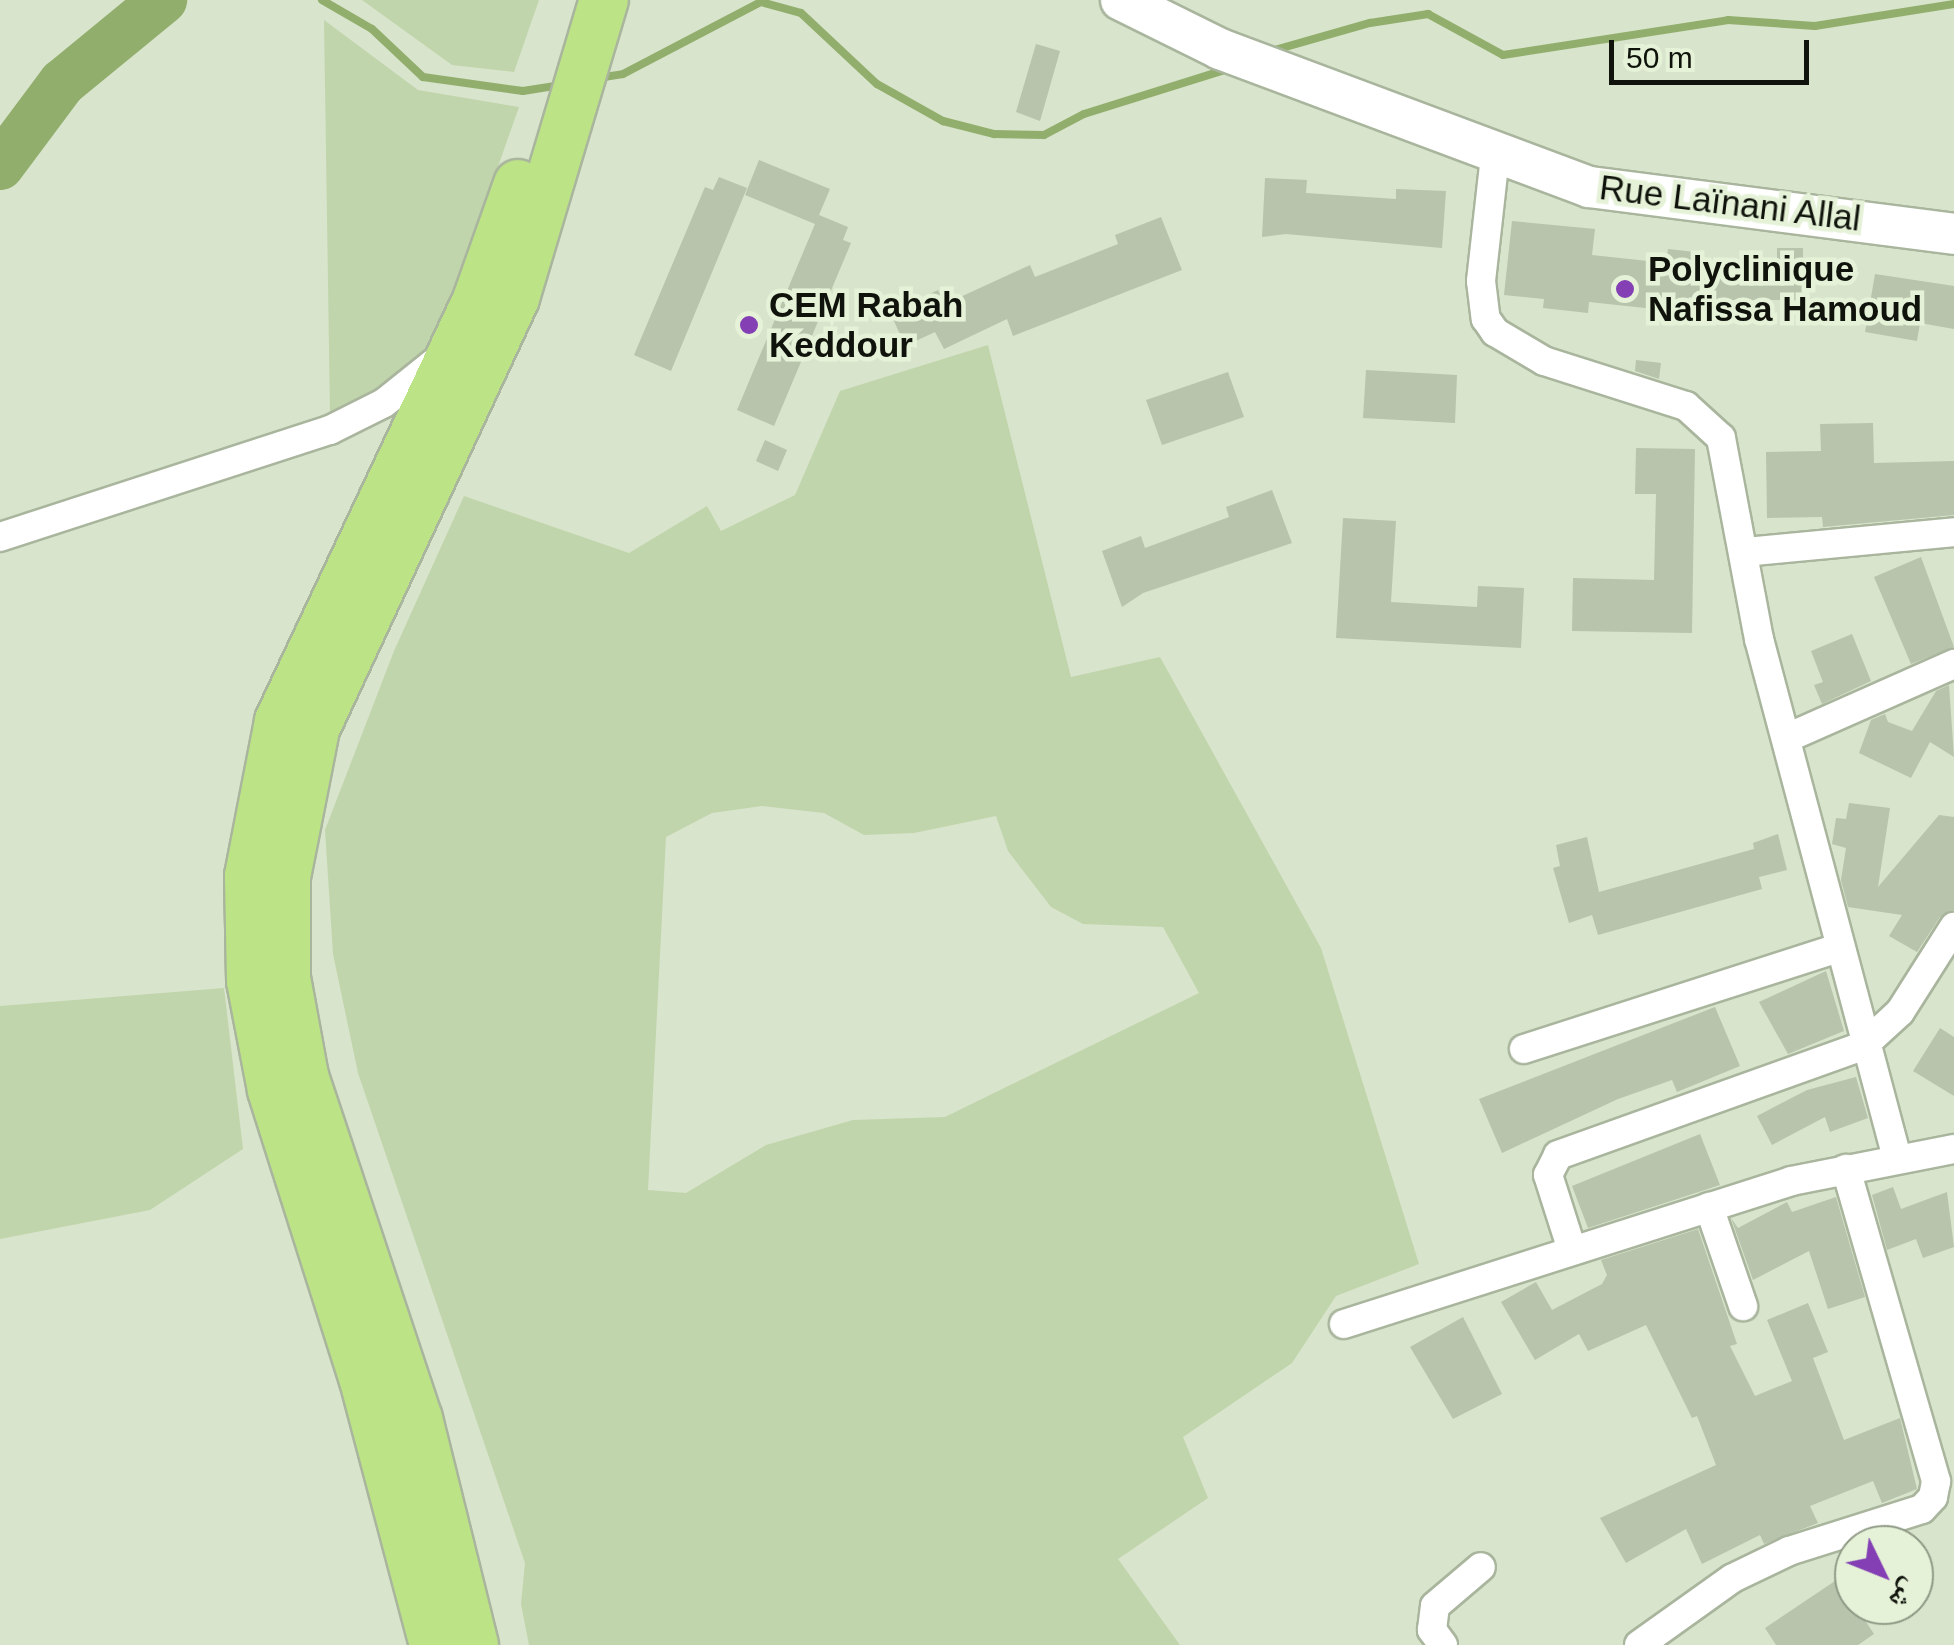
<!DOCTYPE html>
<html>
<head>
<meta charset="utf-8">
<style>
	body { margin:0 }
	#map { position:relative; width:1954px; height:1645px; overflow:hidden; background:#d8e4cb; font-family:Arial,"Noto Naskh Arabic",sans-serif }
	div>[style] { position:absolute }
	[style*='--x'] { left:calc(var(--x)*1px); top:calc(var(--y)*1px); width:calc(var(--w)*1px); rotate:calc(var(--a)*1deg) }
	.green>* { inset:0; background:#c1d5ac }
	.stream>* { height:8px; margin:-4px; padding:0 4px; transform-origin:4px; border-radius:4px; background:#91ae6d }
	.river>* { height:48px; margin:-24px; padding:0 24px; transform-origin:24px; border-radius:24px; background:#91ae6d }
	.building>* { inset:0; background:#b8c4ab }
	.roads { filter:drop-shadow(2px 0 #a9b59d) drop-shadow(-2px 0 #a9b59d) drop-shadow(0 2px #a9b59d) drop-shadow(0 -2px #a9b59d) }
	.minor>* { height:28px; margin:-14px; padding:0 14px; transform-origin:14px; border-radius:14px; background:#fff }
	.secondary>* { height:40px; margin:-20px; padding:0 20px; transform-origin:20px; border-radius:20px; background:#fff }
	.trunk>* { height:48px; margin:-24px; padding:0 24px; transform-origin:24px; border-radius:24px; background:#bce486 }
	.dots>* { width:28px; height:28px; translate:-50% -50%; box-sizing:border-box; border:5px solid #e5f2d8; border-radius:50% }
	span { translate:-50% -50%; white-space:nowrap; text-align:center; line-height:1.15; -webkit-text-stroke:9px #e5f2d8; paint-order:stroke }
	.street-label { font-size:35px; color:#0f130b }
	.poi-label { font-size:35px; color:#0f130b; font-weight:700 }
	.left { translate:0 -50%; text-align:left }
	.north { position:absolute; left:1834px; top:1525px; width:100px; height:100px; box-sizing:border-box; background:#e5f2d8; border:2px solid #8f9986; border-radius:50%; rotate:133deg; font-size:28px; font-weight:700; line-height:40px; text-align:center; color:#0f130b }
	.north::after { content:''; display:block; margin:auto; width:35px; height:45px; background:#833fb3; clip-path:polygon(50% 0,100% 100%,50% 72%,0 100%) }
	.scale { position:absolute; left:1609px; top:40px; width:200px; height:45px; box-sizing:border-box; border:5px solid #0f130b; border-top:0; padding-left:12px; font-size:30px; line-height:35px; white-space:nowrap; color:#0f130b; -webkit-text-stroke:8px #e5f2d8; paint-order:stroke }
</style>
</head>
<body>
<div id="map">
	<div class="green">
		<div style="clip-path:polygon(362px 0,539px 0,514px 72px,452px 65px)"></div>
		<div style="clip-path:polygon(324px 20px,418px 90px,519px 107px,436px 343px,386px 383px,330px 414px)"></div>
		<div style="clip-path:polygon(evenodd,988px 345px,1071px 677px,1160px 657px,1321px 948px,1419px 1264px,1336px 1296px,1292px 1363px,1183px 1437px,1208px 1498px,1118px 1559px,1180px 1645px,529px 1645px,521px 1604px,525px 1563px,358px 1073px,333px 954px,325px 830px,394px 651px,464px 496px,629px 553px,707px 506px,721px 531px,795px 495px,840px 391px,988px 345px,762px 806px,824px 813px,864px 835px,914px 833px,996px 816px,1008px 851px,1051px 907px,1083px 924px,1163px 927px,1199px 993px,945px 1117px,853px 1120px,766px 1145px,686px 1193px,648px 1190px,666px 837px,712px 813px,762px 806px)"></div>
		<div style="clip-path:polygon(224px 988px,243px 1149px,150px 1210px,0 1239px,0 1006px)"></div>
	</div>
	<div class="stream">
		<div style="--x:322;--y:0;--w:58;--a:30.1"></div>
		<div style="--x:372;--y:29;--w:70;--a:43.3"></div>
		<div style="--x:423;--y:77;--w:101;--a:8"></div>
		<div style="--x:523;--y:91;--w:36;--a:-9"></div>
		<div style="--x:1268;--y:52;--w:106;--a:-15.9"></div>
		<div style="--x:1370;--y:23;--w:59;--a:-8.8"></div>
		<div style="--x:1428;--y:14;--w:85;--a:28.7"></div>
		<div style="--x:1503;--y:55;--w:228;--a:-8.8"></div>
		<div style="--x:1728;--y:20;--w:87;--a:3.9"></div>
		<div style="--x:1815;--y:26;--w:141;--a:-9"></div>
		<div style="--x:598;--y:78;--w:25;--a:-9"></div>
		<div style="--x:623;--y:74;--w:156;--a:-27.6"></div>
		<div style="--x:761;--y:2;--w:41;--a:15.4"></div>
		<div style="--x:801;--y:13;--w:104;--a:43.1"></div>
		<div style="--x:877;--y:84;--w:76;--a:29.3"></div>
		<div style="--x:943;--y:121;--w:53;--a:14.3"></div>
		<div style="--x:994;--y:134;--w:50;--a:1.1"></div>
		<div style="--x:1044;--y:135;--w:45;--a:-27.7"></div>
		<div style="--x:1084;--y:114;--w:151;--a:-17.4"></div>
	</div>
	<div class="river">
		<div style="--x:0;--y:166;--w:104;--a:-53.2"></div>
		<div style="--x:62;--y:83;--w:131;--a:-39.4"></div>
	</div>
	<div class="building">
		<div style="clip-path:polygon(1036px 44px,1060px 51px,1040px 121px,1016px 112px)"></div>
		<div style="clip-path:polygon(759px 160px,830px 189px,819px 215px,848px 227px,843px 240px,851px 243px,774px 426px,737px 410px,815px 224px,745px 195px)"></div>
		<div style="clip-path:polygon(719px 177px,747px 188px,671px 371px,634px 355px,705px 187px,713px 190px)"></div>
		<div style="clip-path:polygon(1265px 178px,1307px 180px,1306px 193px,1396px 199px,1396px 189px,1446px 191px,1442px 248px,1286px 234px,1262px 237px)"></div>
		<div style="clip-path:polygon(1161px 217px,1182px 270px,1013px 336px,1007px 319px,944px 349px,935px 332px,905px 346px,890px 312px,938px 290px,945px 304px,1030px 265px,1035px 277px,1118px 244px,1115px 235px)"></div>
		<div style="clip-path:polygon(1512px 221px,1595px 229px,1592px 255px,1666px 263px,1668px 249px,1704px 253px,1702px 267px,1756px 273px,1756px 261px,1777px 261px,1777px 248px,1803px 248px,1803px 300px,1721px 300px,1720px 316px,1589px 302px,1588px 313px,1543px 308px,1544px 299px,1504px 295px)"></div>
		<div style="clip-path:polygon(1875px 274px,1954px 286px,1954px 329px,1920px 323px,1917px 341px,1865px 332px)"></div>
		<div style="clip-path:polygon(1636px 360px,1661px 363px,1659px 379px,1635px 371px)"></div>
		<div style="clip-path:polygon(1366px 370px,1457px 375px,1455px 423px,1363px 418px)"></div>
		<div style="clip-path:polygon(1228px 372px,1244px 417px,1162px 445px,1146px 400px)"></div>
		<div style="clip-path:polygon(1873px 423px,1874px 463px,1954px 461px,1954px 515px,1823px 527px,1822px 517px,1767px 518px,1766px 452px,1821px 451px,1820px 424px)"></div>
		<div style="clip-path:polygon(765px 440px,787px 450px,778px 471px,756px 461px)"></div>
		<div style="clip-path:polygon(1636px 448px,1695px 449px,1692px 633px,1572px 631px,1573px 578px,1654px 580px,1656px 494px,1635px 494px)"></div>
		<div style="clip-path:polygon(1272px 490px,1292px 543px,1143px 593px,1122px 607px,1102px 551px,1141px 536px,1145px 548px,1229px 517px,1226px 507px)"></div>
		<div style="clip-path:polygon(1343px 518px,1396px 521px,1391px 602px,1477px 607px,1478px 586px,1524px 588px,1521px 648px,1336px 638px)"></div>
		<div style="clip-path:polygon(1921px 557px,1954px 647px,1911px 664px,1874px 577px)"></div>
		<div style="clip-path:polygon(1852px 634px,1871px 681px,1822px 704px,1814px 685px,1823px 682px,1811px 651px)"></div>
		<div style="clip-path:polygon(1949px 685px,1954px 757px,1930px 742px,1911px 778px,1859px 753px,1871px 720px,1885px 714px,1888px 722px,1912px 731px,1936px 691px)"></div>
		<div style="clip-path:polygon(1849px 803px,1890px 808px,1878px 887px,1939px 815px,1954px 817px,1954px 910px,1940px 917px,1917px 952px,1889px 936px,1902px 915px,1848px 907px,1841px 880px,1846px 848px,1832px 844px,1836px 818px,1846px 819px)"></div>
		<div style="clip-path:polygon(1778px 834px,1787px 870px,1759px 877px,1762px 889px,1598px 935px,1592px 915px,1569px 923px,1553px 868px,1560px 866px,1556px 845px,1587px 837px,1599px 892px,1754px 849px,1753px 843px)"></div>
		<div style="clip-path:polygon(1826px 971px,1844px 1031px,1788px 1054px,1759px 1002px)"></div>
		<div style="clip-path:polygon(1715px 1007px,1740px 1066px,1677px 1092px,1672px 1080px,1618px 1099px,1502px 1153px,1479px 1099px)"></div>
		<div style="clip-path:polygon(1940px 1028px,1954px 1037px,1954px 1096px,1913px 1071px)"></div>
		<div style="clip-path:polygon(1856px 1077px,1868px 1118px,1830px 1132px,1825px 1117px,1772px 1145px,1757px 1116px,1807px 1090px)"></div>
		<div style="clip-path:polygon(1700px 1134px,1720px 1185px,1588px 1228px,1572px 1186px)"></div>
		<div style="clip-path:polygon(1893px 1187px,1901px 1209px,1947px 1192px,1954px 1247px,1923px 1258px,1916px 1239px,1887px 1250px,1872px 1195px)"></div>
		<div style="clip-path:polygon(1836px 1197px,1865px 1297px,1828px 1309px,1809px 1251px,1753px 1280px,1731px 1218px,1738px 1228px,1787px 1202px,1792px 1212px)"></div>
		<div style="clip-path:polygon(1698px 1229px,1737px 1344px,1730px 1346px,1755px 1396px,1792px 1381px,1767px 1320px,1808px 1303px,1828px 1352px,1813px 1358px,1844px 1440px,1900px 1418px,1917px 1489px,1882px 1503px,1873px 1481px,1810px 1506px,1818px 1523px,1764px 1544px,1760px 1535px,1702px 1564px,1686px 1529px,1626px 1563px,1600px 1518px,1716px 1465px,1697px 1416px,1692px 1418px,1646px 1325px,1588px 1351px,1579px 1334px,1535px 1360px,1501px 1302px,1536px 1282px,1552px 1310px,1602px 1284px,1607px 1275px,1601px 1260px)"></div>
		<div style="clip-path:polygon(1463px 1317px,1502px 1394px,1453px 1419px,1410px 1347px)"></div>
		<div style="clip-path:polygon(1838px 1579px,1874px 1634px,1858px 1645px,1776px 1645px,1765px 1628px)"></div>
	</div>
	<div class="roads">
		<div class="minor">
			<div style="--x:1495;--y:156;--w:126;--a:96.4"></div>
			<div style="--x:1481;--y:281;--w:38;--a:83"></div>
			<div style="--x:1486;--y:319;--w:16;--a:55"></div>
			<div style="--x:1495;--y:332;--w:57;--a:30.6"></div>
			<div style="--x:1544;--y:361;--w:149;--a:17.6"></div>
			<div style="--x:1686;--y:406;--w:47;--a:42.4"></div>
			<div style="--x:1721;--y:438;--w:205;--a:79.3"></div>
			<div style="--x:1759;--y:639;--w:537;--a:75.11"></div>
			<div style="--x:0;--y:537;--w:347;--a:-18"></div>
			<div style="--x:330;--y:430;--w:60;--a:-26.6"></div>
			<div style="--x:384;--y:403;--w:72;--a:-38.8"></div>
			<div style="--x:1744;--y:552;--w:211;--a:-5.4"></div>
			<div style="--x:1787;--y:738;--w:183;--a:-23.9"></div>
			<div style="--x:1524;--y:1049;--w:328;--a:-17.8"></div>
			<div style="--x:1709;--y:1207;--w:105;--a:71"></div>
			<div style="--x:1572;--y:1250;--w:79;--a:-107.7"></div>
			<div style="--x:1548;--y:1175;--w:22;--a:-63"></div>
			<div style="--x:1558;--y:1155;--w:324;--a:-19.7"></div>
			<div style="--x:1863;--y:1046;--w:50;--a:-42.6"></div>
			<div style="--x:1900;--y:1012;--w:101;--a:-57.6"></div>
			<div style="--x:1344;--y:1324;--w:469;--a:-17.7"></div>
			<div style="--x:1791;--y:1181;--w:166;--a:-11.1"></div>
			<div style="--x:1443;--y:1645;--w:19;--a:-126"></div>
			<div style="--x:1432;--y:1630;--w:24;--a:-83"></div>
			<div style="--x:1435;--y:1606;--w:60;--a:-40.3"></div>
			<div style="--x:1639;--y:1645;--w:115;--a:-35.5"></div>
			<div style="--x:1733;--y:1578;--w:62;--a:-25.7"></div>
			<div style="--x:1789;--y:1551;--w:139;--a:-17.5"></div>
			<div style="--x:1922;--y:1509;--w:16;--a:-47"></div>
			<div style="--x:1933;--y:1497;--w:16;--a:-79"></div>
			<div style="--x:1936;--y:1481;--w:325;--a:-106.1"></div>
		</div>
		<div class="secondary">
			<div style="--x:1121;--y:0;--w:110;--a:26.3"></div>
			<div style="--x:1220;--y:49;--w:394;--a:20.5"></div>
			<div style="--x:1589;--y:187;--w:368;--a:7.3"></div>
		</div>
		<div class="trunk">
			<div style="--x:434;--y:1645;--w:277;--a:-104.8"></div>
			<div style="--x:363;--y:1377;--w:301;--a:-107.6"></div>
			<div style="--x:272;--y:1090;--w:111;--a:-100.9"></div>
			<div style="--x:251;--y:981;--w:105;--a:-91.1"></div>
			<div style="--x:249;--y:876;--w:158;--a:-79"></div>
			<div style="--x:279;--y:721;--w:465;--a:-64.8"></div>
			<div style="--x:477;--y:300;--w:123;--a:-70.5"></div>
			<div style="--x:474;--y:1645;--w:233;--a:-103.9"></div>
			<div style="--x:418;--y:1419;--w:361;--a:-108.4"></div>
			<div style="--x:304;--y:1076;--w:100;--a:-100.4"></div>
			<div style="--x:286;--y:978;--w:101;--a:-90"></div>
			<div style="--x:286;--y:877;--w:151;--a:-78.9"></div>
			<div style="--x:315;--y:729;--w:475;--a:-65.1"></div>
			<div style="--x:515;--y:298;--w:311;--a:-73.4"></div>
		</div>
	</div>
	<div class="dots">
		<div style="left:1625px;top:289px;background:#833fb3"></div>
		<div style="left:749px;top:325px;background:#833fb3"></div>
	</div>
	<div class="street-label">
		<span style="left:1730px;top:203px;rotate:7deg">Rue Laïnani Allal</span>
	</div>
	<div class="poi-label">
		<span class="left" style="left:1648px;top:289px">Polyclinique<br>Nafissa Hamoud</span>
		<span class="left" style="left:769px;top:325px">CEM Rabah<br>Keddour</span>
	</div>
	<div class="north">ش</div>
	<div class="scale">50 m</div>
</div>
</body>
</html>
